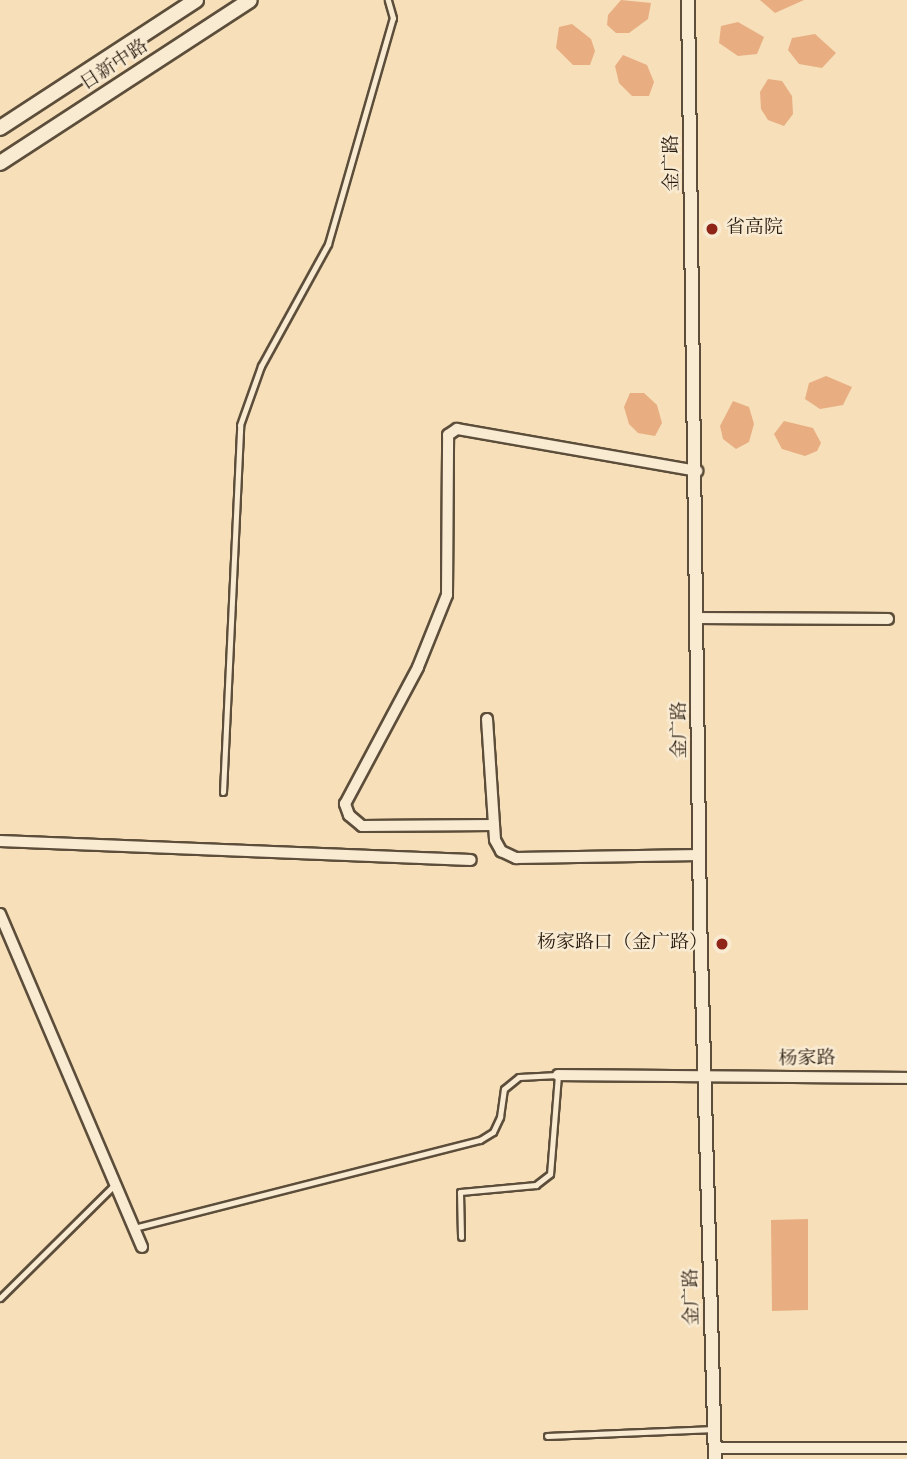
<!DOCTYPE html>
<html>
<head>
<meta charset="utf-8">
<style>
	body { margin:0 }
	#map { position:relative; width:907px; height:1459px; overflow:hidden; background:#f6dfb9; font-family:"Old Standard TT","Noto Serif SC",serif }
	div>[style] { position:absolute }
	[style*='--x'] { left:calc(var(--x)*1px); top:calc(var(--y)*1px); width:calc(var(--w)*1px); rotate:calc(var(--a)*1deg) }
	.building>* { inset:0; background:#e8ae82 }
	.roads { filter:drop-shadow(2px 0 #5c4e3a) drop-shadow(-2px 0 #5c4e3a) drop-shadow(0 2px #5c4e3a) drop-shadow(0 -2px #5c4e3a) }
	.service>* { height:5px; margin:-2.5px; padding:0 2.5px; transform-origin:2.5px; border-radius:2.5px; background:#f9ead2 }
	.minor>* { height:10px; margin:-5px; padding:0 5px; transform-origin:5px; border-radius:5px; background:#f9ead2 }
	.tertiary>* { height:12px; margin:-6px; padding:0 6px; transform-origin:6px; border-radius:6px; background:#f9ead2 }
	.secondary>* { height:14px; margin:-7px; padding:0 7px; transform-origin:7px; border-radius:7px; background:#f9ead2 }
	.dots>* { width:19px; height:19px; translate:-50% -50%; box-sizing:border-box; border:4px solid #f9ead2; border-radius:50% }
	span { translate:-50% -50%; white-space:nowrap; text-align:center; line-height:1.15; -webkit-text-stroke:5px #f9ead2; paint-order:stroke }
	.street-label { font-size:19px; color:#281d10 }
	.poi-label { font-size:19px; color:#281d10 }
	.left { translate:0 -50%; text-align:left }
	.right { translate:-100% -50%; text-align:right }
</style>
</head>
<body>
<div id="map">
	<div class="building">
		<div style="clip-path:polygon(621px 0,651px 3px,648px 19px,629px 33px,616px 33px,607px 25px,608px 15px)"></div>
		<div style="clip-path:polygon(760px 0,804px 0,775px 13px)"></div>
		<div style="clip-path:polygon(738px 22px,764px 37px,757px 54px,738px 56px,719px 43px,721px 26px)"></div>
		<div style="clip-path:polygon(572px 24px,591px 39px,595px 51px,590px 65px,573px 65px,556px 48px,559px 27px)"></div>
		<div style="clip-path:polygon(815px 34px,836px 53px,822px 68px,799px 64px,788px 50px,792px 38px)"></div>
		<div style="clip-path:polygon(623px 55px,647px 65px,654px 82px,649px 96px,632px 96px,619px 83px,615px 66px)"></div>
		<div style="clip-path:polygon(768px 79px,782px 81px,792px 96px,793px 114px,784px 126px,768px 120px,761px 109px,760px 92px)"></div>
		<div style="clip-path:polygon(826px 376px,852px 387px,843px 405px,820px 409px,805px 399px,809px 383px)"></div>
		<div style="clip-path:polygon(630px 393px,644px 393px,657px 405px,662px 423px,655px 436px,638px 433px,629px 424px,624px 407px)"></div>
		<div style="clip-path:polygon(733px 401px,749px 407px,754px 424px,749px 442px,736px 449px,723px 439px,720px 426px)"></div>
		<div style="clip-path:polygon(784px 421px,813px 428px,821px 443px,817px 451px,805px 456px,782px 449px,774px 434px)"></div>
		<div style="clip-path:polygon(808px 1219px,808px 1310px,772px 1311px,771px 1220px)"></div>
	</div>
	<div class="roads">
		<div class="service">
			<div style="--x:223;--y:792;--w:367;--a:-87.3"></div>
			<div style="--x:240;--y:425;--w:63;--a:-70.4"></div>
			<div style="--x:261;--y:366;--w:139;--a:-61.2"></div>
			<div style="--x:328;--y:244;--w:235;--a:-74"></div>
			<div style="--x:393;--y:18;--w:19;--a:-106"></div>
			<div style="--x:134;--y:1228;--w:357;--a:-14.3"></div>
			<div style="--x:480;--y:1140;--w:15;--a:-32"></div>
			<div style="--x:493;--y:1132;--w:17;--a:-65"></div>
			<div style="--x:500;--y:1117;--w:28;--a:-82"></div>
			<div style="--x:504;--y:1089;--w:19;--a:-39"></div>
			<div style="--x:519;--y:1077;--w:39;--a:-3"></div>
			<div style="--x:558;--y:1075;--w:99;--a:94.6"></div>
			<div style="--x:550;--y:1174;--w:18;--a:142"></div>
			<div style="--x:536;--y:1185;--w:76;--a:174.7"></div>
			<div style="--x:460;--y:1192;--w:45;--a:88.7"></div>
			<div style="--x:0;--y:1298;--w:158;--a:-44.7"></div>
			<div style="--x:547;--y:1436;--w:168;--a:-2.4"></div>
		</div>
		<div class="minor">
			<div style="--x:700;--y:618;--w:188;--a:0.3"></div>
			<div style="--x:487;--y:719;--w:121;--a:86.2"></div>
			<div style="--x:495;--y:840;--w:13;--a:61"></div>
			<div style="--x:501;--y:851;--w:17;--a:25"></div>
			<div style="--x:516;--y:858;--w:184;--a:-0.9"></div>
			<div style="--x:494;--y:825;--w:132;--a:179.6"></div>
			<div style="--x:362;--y:826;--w:17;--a:-140"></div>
			<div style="--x:349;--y:815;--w:12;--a:-110"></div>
			<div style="--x:345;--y:804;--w:155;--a:-61.9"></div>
			<div style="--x:418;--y:667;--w:78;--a:-68.1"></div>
			<div style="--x:447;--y:595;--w:160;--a:-89.6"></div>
			<div style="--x:448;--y:435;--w:11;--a:-34"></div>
			<div style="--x:457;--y:429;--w:244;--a:9.9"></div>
			<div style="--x:0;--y:841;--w:471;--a:2.3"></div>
			<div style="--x:0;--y:914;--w:362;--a:66.9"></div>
			<div style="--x:558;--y:1075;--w:349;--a:0.5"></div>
			<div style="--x:715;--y:1448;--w:192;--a:0"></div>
		</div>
		<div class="tertiary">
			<div style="--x:688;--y:0;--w:916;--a:89.25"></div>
			<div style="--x:700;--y:916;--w:543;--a:88.42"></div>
		</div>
		<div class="secondary">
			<div style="--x:0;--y:128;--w:234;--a:-33.1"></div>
			<div style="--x:0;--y:163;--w:298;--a:-33.1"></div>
		</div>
	</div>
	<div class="dots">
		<div style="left:712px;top:229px;background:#8f2418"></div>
		<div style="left:722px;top:944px;background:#8f2418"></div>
	</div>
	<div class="street-label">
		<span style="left:115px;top:66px;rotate:-33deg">日新中路</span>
		<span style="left:673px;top:163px;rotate:-91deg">金广路</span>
		<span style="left:681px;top:730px;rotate:-90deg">金广路</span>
		<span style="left:807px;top:1060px;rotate:-1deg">杨家路</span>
		<span style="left:693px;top:1297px;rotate:-91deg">金广路</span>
	</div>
	<div class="poi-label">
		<span class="left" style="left:726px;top:229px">省高院</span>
		<span class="right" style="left:708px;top:944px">杨家路口（金广路）</span>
	</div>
</div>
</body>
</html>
